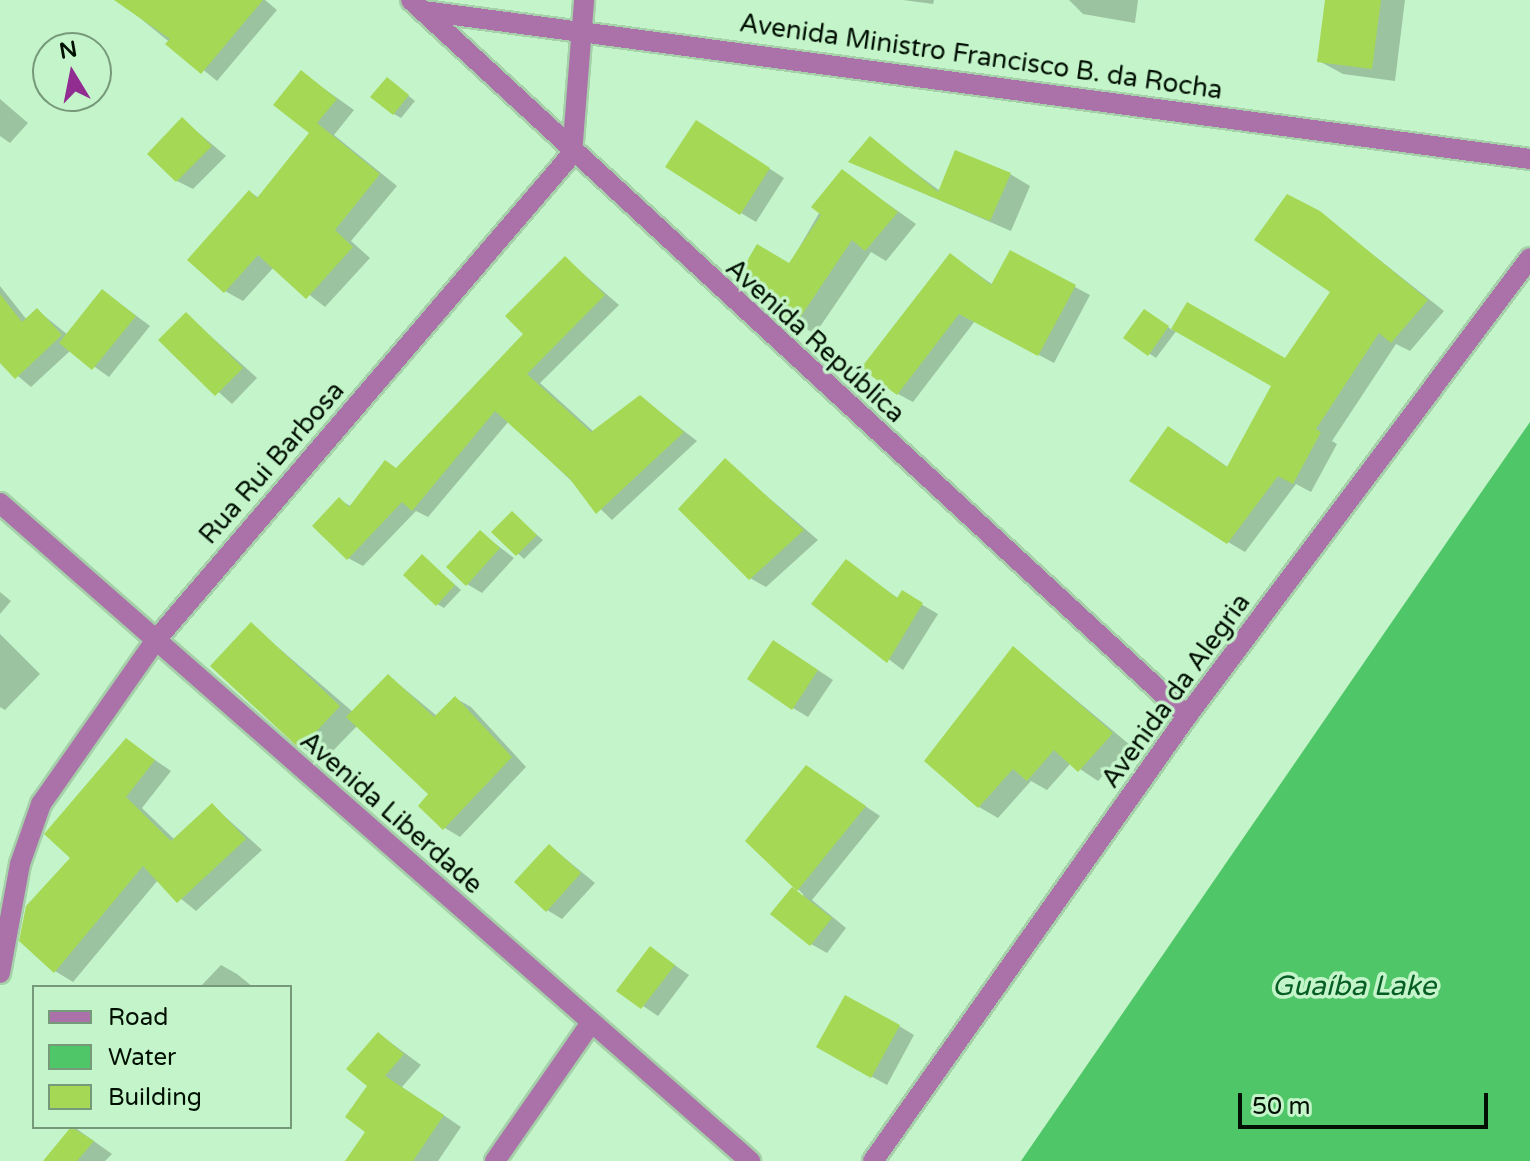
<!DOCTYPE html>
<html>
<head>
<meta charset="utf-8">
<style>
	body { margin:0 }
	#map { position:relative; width:1530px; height:1161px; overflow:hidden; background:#c4f4c9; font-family:"Varela Round",sans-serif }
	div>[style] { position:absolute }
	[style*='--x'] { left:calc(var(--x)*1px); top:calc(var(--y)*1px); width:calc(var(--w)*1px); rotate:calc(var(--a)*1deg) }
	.water>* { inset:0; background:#4fc668 }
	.shadow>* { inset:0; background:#0003 }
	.building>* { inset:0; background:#a4d855 }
	.roads { filter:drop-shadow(2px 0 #a5d0a9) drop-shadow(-2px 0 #a5d0a9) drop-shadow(0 2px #a5d0a9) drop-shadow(0 -2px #a5d0a9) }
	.minor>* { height:20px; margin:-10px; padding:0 10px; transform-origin:10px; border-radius:10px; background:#ab72a9 }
	.tertiary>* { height:20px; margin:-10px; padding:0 10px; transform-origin:10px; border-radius:10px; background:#ab72a9 }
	span { translate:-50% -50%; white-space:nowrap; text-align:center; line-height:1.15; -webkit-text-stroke:7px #c4f4c9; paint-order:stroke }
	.street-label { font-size:26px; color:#011003 }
	.water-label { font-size:28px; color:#055e23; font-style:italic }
	.legend { position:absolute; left:32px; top:985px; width:260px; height:144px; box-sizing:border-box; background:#c4f4c9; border:2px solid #76997a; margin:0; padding:10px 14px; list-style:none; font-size:24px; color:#011003 }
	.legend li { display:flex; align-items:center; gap:16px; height:40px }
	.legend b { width:40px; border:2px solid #76997a }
	.north { position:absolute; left:32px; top:32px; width:80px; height:80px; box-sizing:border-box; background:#c4f4c9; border:2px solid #76997a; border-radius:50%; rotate:350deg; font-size:22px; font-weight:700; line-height:32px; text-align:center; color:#011003 }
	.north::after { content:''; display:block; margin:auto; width:28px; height:36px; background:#912c91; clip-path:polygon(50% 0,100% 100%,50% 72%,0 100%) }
	.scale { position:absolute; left:1238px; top:1093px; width:250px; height:36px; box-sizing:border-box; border:4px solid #011003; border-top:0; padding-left:10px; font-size:24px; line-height:28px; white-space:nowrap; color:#011003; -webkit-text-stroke:6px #c4f4c9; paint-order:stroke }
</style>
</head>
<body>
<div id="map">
	<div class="water">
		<div style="clip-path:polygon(1530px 422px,1530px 1161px,1021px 1161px,1460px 523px)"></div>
	</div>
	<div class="shadow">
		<div style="clip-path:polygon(118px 0,265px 0,277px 10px,217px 81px)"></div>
		<div style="clip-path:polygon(903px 0,934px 0,933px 4px)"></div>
		<div style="clip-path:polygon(1069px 0,1138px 0,1135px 23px,1083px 14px)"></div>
		<div style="clip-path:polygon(1327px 0,1405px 0,1395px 81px,1343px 74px,1319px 61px)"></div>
		<div style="clip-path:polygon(302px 73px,354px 110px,334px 135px,397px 186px,351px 241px,370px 258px,325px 307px,274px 267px,243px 301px,225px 291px,250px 192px,259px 198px,312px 133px)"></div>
		<div style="clip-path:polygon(394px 84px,415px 101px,401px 118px,394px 114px)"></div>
		<div style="clip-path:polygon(0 99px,28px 123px,10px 143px,0 136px)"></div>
		<div style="clip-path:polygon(183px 120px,226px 156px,193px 189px,177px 181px)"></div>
		<div style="clip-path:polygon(711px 131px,784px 178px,756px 222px,741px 213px)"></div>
		<div style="clip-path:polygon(870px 139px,940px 191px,1010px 174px,1030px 186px,1011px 231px,851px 162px)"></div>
		<div style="clip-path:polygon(843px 172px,916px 224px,886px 261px,871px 252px,815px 334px,796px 323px,789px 265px)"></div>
		<div style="clip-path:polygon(1319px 212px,1444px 311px,1410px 351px,1396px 344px,1332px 441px,1337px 444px,1311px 492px,1296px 484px,1245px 552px,1228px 542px,1186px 438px,1229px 468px,1274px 385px,1177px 330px,1156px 358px,1126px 338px,1152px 315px,1172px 330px,1187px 305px,1286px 361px,1333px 291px)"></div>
		<div style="clip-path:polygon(1011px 253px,1090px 295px,1054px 363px,975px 321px,913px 402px,898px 394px,951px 255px,993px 285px)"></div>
		<div style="clip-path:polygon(565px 258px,619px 305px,540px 383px,594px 432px,640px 397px,697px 441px,612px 520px,509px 421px,428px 517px,416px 511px,363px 566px,348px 558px,340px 500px,352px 507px,397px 469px,526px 334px)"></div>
		<div style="clip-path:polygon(0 286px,27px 320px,37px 310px,68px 335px,103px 291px,150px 326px,109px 377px,71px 350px,31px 387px,0 361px)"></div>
		<div style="clip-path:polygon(186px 314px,257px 378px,232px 404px,161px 340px)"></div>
		<div style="clip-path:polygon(726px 461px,818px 540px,766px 587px,750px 578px)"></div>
		<div style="clip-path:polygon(512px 514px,543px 540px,524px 559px,494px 532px)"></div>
		<div style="clip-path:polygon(480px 532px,514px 558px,482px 593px,467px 584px)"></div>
		<div style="clip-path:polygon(423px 557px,461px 590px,444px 608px,437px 604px)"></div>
		<div style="clip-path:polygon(846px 561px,899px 599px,902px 593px,938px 614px,903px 670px,814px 603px)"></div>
		<div style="clip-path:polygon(0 592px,11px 601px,0 614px)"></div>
		<div style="clip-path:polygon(252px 625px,353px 712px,389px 676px,437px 716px,455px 698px,471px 707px,526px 767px,460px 837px,445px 828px,431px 794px,358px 725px,324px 760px,301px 747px)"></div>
		<div style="clip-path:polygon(0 634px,40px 674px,5px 710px,0 707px)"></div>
		<div style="clip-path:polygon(1014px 648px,1130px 745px,1098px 781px,1071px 763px,1047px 790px,1031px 781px,998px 818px,979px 807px)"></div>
		<div style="clip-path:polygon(789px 651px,833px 680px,808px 717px,793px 708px)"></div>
		<div style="clip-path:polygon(126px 740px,171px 771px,142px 808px,175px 840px,212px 805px,262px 850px,196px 911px,158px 880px,73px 982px,55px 971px,72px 858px,47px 833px)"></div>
		<div style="clip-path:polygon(822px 777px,880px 816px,812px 900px,846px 928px,827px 953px,811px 944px,803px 894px,748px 841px)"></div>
		<div style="clip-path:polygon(550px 846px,595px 883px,562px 919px,547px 910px)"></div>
		<div style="clip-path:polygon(650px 948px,689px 975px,658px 1016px,619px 990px)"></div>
		<div style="clip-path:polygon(221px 965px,237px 974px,253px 987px,200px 987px)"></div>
		<div style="clip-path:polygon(899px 1026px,914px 1035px,887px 1085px,818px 1047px)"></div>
		<div style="clip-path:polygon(379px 1034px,421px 1065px,402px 1087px,461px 1127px,438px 1161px,346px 1161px,368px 1131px)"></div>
		<div style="clip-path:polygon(74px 1127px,112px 1154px,105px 1161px,45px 1161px)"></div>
	</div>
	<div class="building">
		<div style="clip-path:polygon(114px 0,263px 0,201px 74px,165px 44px,170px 39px)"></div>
		<div style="clip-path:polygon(1325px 0,1381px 0,1372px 69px,1317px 62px)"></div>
		<div style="clip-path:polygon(301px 70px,337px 99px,317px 123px,380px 174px,335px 230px,353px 247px,306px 299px,258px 255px,224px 293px,187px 260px,249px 190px,257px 198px,309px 133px,273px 105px)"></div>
		<div style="clip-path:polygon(387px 77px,409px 95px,393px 115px,370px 97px)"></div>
		<div style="clip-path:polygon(182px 117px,212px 146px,176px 182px,147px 154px)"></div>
		<div style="clip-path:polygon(696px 120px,770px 168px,740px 215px,665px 167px)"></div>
		<div style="clip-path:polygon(870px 136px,938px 192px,955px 150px,1011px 173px,990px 221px,848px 162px)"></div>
		<div style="clip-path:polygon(842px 169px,898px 212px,865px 251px,852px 240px,795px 325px,762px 302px,770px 291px,740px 273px,757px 244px,789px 263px,821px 215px,811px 207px)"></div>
		<div style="clip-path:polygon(1287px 194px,1320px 211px,1428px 300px,1391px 343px,1379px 333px,1316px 429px,1321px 432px,1293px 484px,1278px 476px,1227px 544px,1129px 481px,1168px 426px,1227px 467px,1271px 386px,1171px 329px,1187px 302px,1285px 358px,1330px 292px,1254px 240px)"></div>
		<div style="clip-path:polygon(1010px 250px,1076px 285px,1038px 356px,959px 314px,897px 395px,861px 368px,950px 253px,991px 285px)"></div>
		<div style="clip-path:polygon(565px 256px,605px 295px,527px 374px,591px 432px,640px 395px,684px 432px,596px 514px,570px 479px,495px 411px,412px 511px,402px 502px,347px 560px,312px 526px,339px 497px,349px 507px,385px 460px,396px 468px,523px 334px,505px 316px)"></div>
		<div style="clip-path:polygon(102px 289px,136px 316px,92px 370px,59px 343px)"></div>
		<div style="clip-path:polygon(0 294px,22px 322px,37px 308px,62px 335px,15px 379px,0 363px)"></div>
		<div style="clip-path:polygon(1144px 309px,1169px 326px,1148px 356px,1123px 338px)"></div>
		<div style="clip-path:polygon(186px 312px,243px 368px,215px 396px,158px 340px)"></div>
		<div style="clip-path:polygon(725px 458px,804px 530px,749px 580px,678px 509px)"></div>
		<div style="clip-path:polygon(512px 511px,537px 535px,516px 556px,491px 532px)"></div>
		<div style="clip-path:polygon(480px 530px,500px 548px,466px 586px,446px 567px)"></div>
		<div style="clip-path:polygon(422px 554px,455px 585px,436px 606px,403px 575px)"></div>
		<div style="clip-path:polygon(846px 559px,897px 598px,902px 590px,923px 603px,887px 663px,811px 604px)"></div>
		<div style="clip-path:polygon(251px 622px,340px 706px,300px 749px,210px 666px)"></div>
		<div style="clip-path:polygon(773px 640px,818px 670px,792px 710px,747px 679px)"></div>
		<div style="clip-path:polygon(1013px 646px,1113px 733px,1078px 772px,1054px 750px,1027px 781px,1013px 769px,978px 808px,924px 761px)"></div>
		<div style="clip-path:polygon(388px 674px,434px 717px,455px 696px,512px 757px,443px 830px,418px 806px,428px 794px,346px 717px)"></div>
		<div style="clip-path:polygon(126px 738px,155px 760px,126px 797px,171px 841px,212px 803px,246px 839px,177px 903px,143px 866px,54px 973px,19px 941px,26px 906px,70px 858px,44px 834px)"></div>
		<div style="clip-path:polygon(806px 765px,866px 806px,797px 891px,745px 841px)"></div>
		<div style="clip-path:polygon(549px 844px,581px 873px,546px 912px,514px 882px)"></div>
		<div style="clip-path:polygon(792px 887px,832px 918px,810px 946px,770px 914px)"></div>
		<div style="clip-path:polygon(650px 946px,675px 965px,641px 1009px,616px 991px)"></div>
		<div style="clip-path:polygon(845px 995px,900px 1025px,871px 1078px,816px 1047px)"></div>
		<div style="clip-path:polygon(378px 1032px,404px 1054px,385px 1076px,444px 1115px,413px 1161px,345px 1161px,365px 1132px,345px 1117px,367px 1086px,346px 1069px)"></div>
		<div style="clip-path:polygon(71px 1127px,94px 1141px,77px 1161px,43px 1161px)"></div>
	</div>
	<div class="roads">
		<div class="minor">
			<div style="--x:411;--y:0;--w:1056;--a:42.7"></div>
			<div style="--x:424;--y:11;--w:1116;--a:7.62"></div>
			<div style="--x:0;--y:503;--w:998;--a:41.26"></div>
			<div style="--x:495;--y:1161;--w:168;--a:-55.2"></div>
			<div style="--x:873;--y:1161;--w:545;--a:-54.79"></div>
			<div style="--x:1187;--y:716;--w:572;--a:-53.17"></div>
		</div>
		<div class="tertiary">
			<div style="--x:0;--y:973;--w:111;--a:-79.6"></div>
			<div style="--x:20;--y:864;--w:64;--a:-70.7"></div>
			<div style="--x:41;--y:804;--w:199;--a:-55"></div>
			<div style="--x:155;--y:641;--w:641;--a:-49.43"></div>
			<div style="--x:572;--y:154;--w:154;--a:-85.5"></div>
		</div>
	</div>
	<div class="street-label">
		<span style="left:981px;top:57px;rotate:8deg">Avenida Ministro Francisco B. da Rocha</span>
		<span style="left:815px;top:341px;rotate:42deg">Avenida República</span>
		<span style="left:272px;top:463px;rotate:-49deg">Rua Rui Barbosa</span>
		<span style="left:1176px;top:691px;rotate:-54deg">Avenida da Alegria</span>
		<span style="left:391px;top:813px;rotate:41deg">Avenida Liberdade</span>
	</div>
	<div class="water-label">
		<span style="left:1354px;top:986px">Guaíba Lake</span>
	</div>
	<ul class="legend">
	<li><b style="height:10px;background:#ab72a9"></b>Road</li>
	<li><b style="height:22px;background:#4fc668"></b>Water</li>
	<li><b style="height:22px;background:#a4d855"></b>Building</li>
	</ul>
	<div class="north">N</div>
	<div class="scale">50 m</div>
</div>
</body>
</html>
